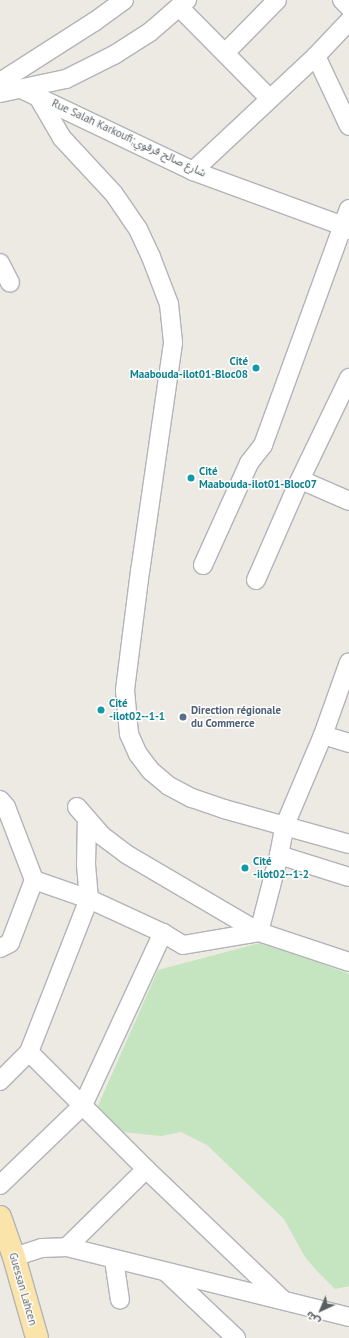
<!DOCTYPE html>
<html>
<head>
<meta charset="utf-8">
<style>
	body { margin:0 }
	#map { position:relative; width:349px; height:1338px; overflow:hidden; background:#edeae3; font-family:"PT Sans","Noto Sans Arabic",sans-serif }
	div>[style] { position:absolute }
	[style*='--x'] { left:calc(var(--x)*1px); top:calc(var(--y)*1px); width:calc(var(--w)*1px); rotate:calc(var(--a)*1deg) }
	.green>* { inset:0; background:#c5e4c0 }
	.roads { filter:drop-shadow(1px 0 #b1b4b8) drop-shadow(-1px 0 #b1b4b8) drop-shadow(0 1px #b1b4b8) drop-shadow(0 -1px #b1b4b8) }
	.minor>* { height:18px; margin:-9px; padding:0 9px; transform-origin:9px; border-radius:9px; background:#fff }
	.major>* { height:22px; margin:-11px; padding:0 11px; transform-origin:11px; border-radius:11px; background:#fbe4aa }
	.dots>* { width:11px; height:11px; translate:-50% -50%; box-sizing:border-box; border:2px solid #fff; border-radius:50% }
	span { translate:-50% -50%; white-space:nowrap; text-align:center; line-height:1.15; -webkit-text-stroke:3px #fff; paint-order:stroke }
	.street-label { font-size:11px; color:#5b6063 }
	.culture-label { font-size:11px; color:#0d838f; font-weight:700 }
	.right { translate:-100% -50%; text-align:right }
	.left { translate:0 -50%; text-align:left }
	.service-label { font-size:11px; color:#4e5e75; font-weight:700 }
	.north { position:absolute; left:301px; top:1290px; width:40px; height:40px; -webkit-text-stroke:3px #fff; paint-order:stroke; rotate:224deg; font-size:11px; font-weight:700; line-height:16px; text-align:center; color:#5b6063 }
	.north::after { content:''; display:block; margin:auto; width:14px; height:18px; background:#5b6063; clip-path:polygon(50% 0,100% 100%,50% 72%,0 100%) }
</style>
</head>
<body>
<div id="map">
	<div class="green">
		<div style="clip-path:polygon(264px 942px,349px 974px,349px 1286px,335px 1289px,317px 1271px,305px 1257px,284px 1219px,207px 1145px,181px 1132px,161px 1136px,123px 1132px,97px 1108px,158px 970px)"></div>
	</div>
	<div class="roads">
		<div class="minor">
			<div style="--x:342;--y:0;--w:10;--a:45"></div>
			<div style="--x:179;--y:7;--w:129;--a:45.3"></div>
			<div style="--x:225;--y:53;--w:74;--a:-45.5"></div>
			<div style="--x:316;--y:56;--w:48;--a:-46.7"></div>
			<div style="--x:0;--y:82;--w:112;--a:-32.6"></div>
			<div style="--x:94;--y:22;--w:37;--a:-36"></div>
			<div style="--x:21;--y:89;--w:191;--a:25.5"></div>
			<div style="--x:193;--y:171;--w:160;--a:20.1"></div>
			<div style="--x:343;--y:226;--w:7;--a:34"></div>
			<div style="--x:0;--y:93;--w:67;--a:-12"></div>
			<div style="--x:66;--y:79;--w:54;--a:-26.6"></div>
			<div style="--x:114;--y:55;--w:43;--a:-32.6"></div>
			<div style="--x:150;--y:32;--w:49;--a:-40.9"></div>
			<div style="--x:37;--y:95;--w:50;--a:59.8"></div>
			<div style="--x:62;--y:138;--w:76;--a:47.1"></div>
			<div style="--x:114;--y:194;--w:42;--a:55.6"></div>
			<div style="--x:138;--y:229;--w:31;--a:65"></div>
			<div style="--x:151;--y:257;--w:50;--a:69"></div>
			<div style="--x:169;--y:304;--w:39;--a:84"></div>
			<div style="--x:173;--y:343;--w:230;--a:98.2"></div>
			<div style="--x:140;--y:571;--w:120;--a:97.2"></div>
			<div style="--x:125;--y:690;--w:44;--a:84.8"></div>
			<div style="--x:129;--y:734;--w:22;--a:66"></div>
			<div style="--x:138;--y:754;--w:21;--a:53"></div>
			<div style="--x:151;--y:771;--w:23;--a:40"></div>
			<div style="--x:169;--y:786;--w:26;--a:28"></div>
			<div style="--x:192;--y:798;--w:34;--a:19"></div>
			<div style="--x:224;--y:809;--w:130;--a:15.6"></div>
			<div style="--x:193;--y:171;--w:168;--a:-43.1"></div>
			<div style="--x:316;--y:56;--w:77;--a:64.8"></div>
			<div style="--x:0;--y:263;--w:22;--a:63"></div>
			<div style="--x:301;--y:480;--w:52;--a:23.6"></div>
			<div style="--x:203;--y:565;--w:112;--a:-65.7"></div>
			<div style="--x:249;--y:463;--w:23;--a:-52"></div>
			<div style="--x:263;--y:445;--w:251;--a:-70"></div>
			<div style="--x:256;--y:580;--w:103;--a:-66.4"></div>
			<div style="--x:297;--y:486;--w:120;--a:-64.3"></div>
			<div style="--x:323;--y:735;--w:27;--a:17"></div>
			<div style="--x:0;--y:800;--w:9;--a:49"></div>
			<div style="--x:6;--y:807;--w:78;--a:69"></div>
			<div style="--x:34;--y:880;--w:67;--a:110.9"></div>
			<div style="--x:10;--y:943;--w:11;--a:153"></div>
			<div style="--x:77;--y:807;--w:37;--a:49"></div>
			<div style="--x:101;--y:835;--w:31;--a:37"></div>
			<div style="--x:126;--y:854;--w:154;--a:30.4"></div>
			<div style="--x:259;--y:932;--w:80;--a:-75.4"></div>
			<div style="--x:279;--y:855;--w:31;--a:-79"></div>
			<div style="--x:285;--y:825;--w:98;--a:-67.1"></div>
			<div style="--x:323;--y:735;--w:77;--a:-70.4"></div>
			<div style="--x:279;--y:855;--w:73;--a:17.4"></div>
			<div style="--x:34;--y:880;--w:58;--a:19.1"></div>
			<div style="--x:89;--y:899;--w:34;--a:-95"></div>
			<div style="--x:86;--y:865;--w:46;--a:-88.8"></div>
			<div style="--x:29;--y:1052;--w:165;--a:45"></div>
			<div style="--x:146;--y:1169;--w:188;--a:43.7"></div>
			<div style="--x:0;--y:1081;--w:41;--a:-45"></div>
			<div style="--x:29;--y:1052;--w:164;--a:-68.6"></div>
			<div style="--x:89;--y:899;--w:81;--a:24.7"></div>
			<div style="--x:0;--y:1185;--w:115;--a:-43.9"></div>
			<div style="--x:83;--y:1105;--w:190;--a:-65.1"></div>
			<div style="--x:163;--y:933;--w:23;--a:31"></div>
			<div style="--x:183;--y:945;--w:77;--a:-9.7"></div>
			<div style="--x:259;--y:932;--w:95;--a:18.4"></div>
			<div style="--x:67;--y:1247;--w:111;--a:-44.6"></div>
			<div style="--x:14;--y:1257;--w:29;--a:-18"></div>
			<div style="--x:42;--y:1248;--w:25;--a:-2"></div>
			<div style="--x:67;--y:1247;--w:291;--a:13.9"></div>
			<div style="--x:114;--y:1260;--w:40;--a:81.5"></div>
			<div style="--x:167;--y:1273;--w:95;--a:43.3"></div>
		</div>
		<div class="major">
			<div style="--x:0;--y:1217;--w:42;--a:70.7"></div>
			<div style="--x:14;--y:1257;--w:84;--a:74.1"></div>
		</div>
	</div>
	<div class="dots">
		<div style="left:256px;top:368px;background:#0f9aa8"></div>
		<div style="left:191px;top:478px;background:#0f9aa8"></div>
		<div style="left:101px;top:710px;background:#0f9aa8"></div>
		<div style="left:183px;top:717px;background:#5c6f8a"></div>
		<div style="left:245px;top:868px;background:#0f9aa8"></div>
	</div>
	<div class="street-label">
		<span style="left:129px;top:138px;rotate:25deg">Rue Salah Karkoufi;شارع صالح قرقوي</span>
		<span style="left:23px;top:1289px;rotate:74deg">Guessan Lahcen</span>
	</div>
	<div class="culture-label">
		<span class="right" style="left:248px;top:368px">Cité<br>Maabouda-ilot01-Bloc08</span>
		<span class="left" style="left:199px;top:478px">Cité<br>Maabouda-ilot01-Bloc07</span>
		<span class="left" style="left:109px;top:710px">Cité<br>-ilot02--1-1</span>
		<span class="left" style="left:253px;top:868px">Cité<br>-ilot02--1-2</span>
	</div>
	<div class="service-label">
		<span class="left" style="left:191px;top:717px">Direction régionale<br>du Commerce</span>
	</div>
	<div class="north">ش</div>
</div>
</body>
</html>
